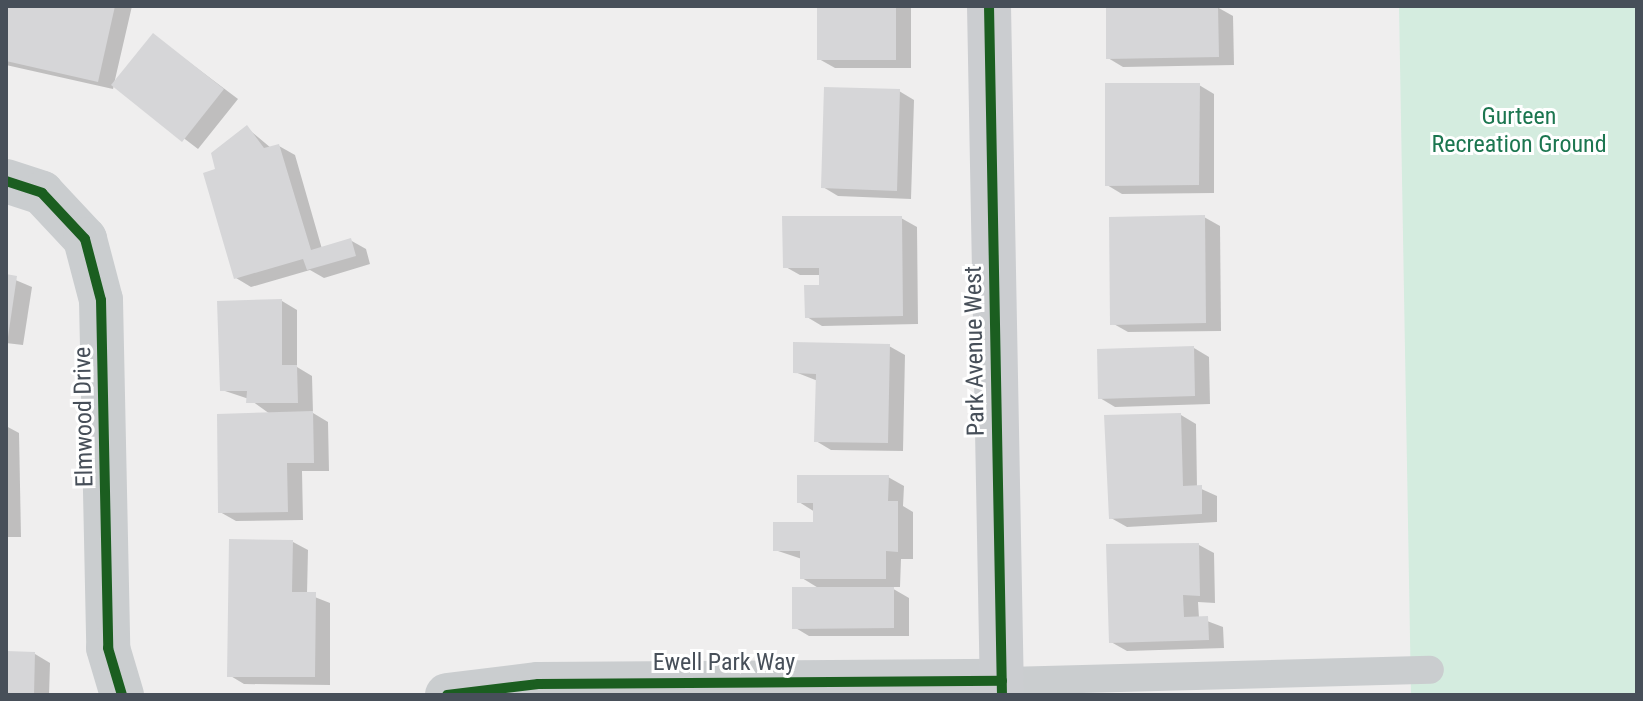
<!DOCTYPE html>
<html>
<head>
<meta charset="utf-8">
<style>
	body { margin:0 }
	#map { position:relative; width:1643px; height:701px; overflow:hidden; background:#efeeee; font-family:"Roboto Condensed",sans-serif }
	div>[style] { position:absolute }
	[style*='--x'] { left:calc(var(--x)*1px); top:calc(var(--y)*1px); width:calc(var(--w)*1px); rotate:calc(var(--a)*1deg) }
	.green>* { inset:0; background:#d4ecdf }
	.shadow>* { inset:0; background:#0003 }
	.building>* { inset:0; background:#d6d6d8 }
	.lane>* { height:28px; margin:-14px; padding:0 14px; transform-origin:14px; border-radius:14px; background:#cacdcf }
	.street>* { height:44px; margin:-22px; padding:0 22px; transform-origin:22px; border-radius:22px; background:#cacdcf }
	.secondary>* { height:44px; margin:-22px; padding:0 22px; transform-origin:22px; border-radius:22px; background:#cbcdd0 }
	.cycleway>* { height:10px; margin:-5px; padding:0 5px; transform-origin:5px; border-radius:5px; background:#1b5e20 }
	span { translate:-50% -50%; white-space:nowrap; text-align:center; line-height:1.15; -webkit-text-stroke:6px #fff; paint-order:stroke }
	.park-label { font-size:24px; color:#1c7650 }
	.street-label { font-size:24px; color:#474f59 }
	.frame { position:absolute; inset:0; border:8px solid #474f59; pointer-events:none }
</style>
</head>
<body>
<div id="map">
	<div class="green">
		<div style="clip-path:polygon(1399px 6px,1637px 6px,1637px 695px,1411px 695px)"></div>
	</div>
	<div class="shadow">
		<div style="clip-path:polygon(6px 6px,132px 6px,114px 84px,153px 35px,238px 99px,198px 149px,114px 85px,113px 89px,6px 65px)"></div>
		<div style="clip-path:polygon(820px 6px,911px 6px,911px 68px,835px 68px,819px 59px)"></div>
		<div style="clip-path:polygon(1108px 6px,1217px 7px,1233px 16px,1234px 65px,1123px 67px,1108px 58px)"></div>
		<div style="clip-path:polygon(1199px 85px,1214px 94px,1214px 193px,1122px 194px,1107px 185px)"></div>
		<div style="clip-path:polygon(899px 91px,914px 100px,911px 199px,838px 196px,823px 187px)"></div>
		<div style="clip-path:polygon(247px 128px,271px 148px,279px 146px,295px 155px,322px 249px,350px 240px,366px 249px,370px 264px,324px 278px,310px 270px,251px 287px,236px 278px,217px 170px)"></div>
		<div style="clip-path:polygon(1204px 217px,1220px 226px,1221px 331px,1128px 332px,1112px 323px)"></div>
		<div style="clip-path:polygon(901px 218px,917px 227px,918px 324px,822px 326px,807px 317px,821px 287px,821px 275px,800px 275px,784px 266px)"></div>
		<div style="clip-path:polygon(6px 276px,32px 287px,23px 345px,6px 343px)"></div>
		<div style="clip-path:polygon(282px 301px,297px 310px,297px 367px,312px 376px,313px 413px,328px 422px,329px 471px,302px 471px,303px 520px,236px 521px,220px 512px,270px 414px,249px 399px,222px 390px)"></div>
		<div style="clip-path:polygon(889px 346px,905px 355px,903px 451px,831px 450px,816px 441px,818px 381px,795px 372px)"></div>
		<div style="clip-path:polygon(1194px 348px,1209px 357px,1210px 404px,1115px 407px,1100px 398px)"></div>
		<div style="clip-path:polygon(1181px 415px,1196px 424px,1197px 487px,1217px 496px,1217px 522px,1127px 527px,1111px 518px)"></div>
		<div style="clip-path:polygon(6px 426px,19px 433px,21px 537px,6px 537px)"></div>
		<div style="clip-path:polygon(888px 477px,904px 486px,903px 506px,913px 512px,913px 559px,901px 559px,900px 587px,890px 587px,909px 598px,909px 636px,809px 636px,794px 627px,820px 589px,802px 578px,802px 559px,775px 550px,815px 524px,815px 512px,799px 502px)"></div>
		<div style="clip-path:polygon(293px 542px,308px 550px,307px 594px,330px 603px,330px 685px,244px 684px,229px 675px)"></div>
		<div style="clip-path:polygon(1199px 545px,1214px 553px,1215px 603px,1198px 602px,1199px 618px,1223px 627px,1224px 648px,1127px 651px,1111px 642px)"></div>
		<div style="clip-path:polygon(6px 653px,35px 654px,50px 663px,49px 695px,6px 695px)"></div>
	</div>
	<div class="building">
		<div style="clip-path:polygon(6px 6px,115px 6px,98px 82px,6px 61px)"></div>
		<div style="clip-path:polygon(817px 6px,896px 6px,896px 60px,817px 60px)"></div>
		<div style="clip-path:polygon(1106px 6px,1218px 6px,1219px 57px,1106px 59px)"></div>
		<div style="clip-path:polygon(153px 33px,224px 89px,182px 142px,111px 85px)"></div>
		<div style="clip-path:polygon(1105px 83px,1200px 83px,1199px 185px,1105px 186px)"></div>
		<div style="clip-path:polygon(824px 87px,900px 89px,897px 191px,821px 188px)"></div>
		<div style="clip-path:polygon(247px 125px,264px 148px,279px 144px,311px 250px,351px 238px,356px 256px,307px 270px,303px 259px,234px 279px,203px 173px,215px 169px,211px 153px)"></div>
		<div style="clip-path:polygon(1205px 215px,1206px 323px,1110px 325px,1109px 217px)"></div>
		<div style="clip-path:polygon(782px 216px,902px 216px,903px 316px,805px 318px,804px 285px,819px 285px,819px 268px,783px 268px)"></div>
		<div style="clip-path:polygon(6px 274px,17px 276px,8px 337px,6px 337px)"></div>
		<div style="clip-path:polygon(282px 299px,282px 365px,297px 365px,298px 403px,246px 403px,247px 391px,220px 391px,217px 301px)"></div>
		<div style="clip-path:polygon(793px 342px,890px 344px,888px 443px,814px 442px,816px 374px,793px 373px)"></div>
		<div style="clip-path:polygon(1194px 346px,1195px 396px,1098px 399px,1097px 349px)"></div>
		<div style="clip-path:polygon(313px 411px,314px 463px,287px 463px,288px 512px,218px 513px,217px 414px)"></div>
		<div style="clip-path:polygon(1181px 413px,1183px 486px,1202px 485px,1202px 514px,1109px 519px,1104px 415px)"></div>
		<div style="clip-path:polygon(797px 475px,889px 475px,888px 501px,898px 501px,898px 552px,886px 551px,886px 579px,800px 579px,800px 551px,773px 551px,773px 522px,813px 522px,813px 503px,797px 503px)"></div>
		<div style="clip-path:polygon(229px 539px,293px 540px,292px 592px,316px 592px,315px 677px,227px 677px)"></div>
		<div style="clip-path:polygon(1199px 543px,1200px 596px,1183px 595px,1184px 617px,1208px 616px,1209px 640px,1109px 643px,1106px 544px)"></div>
		<div style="clip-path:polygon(792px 587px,894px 587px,894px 628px,792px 629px)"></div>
		<div style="clip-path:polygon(6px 651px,35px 652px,34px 695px,6px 695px)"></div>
	</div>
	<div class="lane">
		<div style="--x:1002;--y:681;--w:428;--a:-1.5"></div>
	</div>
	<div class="street">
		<div style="--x:6;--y:181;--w:38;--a:18"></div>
		<div style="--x:42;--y:193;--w:63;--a:46.9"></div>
		<div style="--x:85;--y:239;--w:63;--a:75.3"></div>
		<div style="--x:101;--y:300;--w:348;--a:88.8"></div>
		<div style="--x:108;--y:648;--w:49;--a:73.4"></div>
		<div style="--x:447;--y:695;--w:92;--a:-6.9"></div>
		<div style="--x:538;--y:684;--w:464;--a:-0.4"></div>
	</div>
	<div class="secondary">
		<div style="--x:989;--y:6;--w:689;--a:88.92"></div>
	</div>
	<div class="cycleway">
		<div style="--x:989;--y:6;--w:689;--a:88.92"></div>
		<div style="--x:6;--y:181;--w:38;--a:18"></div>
		<div style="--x:42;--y:193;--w:63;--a:46.9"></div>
		<div style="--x:85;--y:239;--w:63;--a:75.3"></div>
		<div style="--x:101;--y:300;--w:348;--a:88.8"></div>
		<div style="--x:108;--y:648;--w:49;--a:73.4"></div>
		<div style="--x:447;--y:695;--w:92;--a:-6.9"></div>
		<div style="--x:538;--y:684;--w:464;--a:-0.4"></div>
	</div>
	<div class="park-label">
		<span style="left:1519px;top:131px">Gurteen<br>Recreation Ground</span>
	</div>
	<div class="street-label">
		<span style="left:975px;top:351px;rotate:-91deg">Park Avenue West</span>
		<span style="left:84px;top:417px;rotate:-91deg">Elmwood Drive</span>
		<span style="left:724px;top:663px">Ewell Park Way</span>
	</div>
	<div class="frame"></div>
</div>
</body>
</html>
